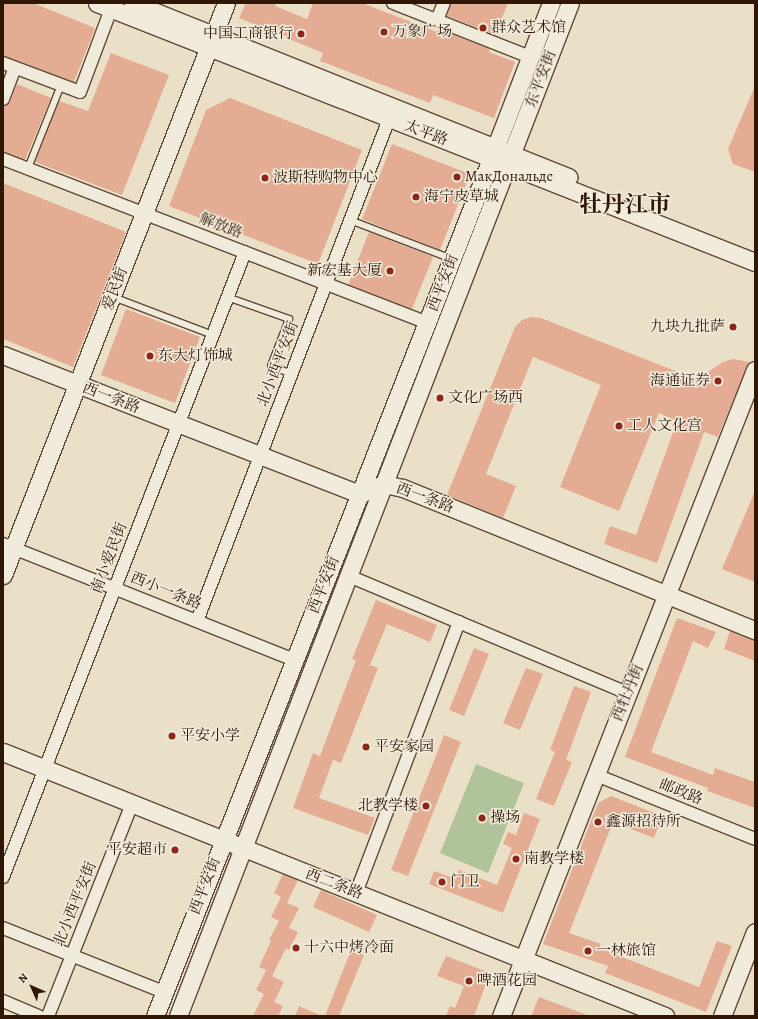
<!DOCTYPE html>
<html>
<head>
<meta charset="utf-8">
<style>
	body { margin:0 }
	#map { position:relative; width:758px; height:1019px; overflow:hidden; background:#eae0c7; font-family:Alegreya,"Noto Serif SC",serif }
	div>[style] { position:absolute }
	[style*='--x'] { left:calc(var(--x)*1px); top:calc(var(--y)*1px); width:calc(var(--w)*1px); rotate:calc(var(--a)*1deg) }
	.green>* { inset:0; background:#b1c39a }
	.building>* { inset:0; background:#e5ac94 }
	.roads { filter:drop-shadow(1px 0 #5e4836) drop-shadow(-1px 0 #5e4836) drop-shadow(0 1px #5e4836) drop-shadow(0 -1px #5e4836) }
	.lane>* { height:6px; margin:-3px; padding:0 3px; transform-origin:3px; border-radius:3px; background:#f1ebdb }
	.street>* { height:12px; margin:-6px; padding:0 6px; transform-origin:6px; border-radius:6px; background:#f1ebdb }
	.secondary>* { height:17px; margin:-8.5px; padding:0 8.5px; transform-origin:8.5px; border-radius:8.5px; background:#f1ebdb }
	.dots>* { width:11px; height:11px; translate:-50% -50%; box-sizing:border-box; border:2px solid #f1ebdb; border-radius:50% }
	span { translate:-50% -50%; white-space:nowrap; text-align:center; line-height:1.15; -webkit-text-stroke:3px #f1ebdb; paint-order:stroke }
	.poi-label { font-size:15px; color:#2f1605 }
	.left { translate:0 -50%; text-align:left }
	.right { translate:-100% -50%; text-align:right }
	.street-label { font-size:15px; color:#2f1605 }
	.town-label { font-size:23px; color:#2f1605; font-weight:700 }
	.frame { position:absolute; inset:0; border:4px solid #2f1605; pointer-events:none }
	.north { position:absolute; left:12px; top:967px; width:40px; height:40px; -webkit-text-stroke:3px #f1ebdb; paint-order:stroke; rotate:315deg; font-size:11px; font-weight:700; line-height:16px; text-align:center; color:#2f1605 }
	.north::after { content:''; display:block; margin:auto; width:14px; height:18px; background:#2f1605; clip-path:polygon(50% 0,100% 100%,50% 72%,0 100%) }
</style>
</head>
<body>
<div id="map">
	<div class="green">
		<div style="clip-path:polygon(476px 764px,524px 783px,488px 873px,440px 853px)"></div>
	</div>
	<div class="building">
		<div style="clip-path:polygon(3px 3px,33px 3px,95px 28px,74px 82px,3px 56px)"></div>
		<div style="clip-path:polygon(246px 3px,276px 3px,275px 6px,307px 19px,313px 3px,362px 3px,437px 32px,438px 29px,490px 49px,489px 52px,515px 62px,494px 118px,433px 95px,430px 103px,320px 61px,323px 53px,239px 18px)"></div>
		<div style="clip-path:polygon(451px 3px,508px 3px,495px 35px,447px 16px)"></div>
		<div style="clip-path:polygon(111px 53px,169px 75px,122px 195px,35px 162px,59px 101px,88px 111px)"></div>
		<div style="clip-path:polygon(17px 84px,51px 98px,25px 160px,3px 152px,3px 107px,10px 102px)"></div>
		<div style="clip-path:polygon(755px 86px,755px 172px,733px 164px,728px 149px)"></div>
		<div style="clip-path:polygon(230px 98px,362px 150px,318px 264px,169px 206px,206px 110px)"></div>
		<div style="clip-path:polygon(392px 144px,470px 174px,440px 250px,362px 219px)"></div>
		<div style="clip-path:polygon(3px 183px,126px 232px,73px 367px,3px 339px)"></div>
		<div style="clip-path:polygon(369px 232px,433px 257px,412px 309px,348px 285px)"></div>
		<div style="clip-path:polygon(126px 309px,200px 337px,175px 403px,101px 375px)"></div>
		<div style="clip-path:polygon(531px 317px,541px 318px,693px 378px,702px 376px,723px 362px,733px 359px,749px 362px,718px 437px,704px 432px,657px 563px,604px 544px,610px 526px,636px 535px,677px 421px,659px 413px,619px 511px,560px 487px,601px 385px,533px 357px,486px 474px,516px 486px,503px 518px,447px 495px,515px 327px,522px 320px)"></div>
		<div style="clip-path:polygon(755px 491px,755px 582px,722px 569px)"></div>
		<div style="clip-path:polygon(376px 600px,437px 625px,430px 642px,387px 624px,370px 665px,378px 668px,341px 763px,333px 760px,319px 798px,375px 818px,368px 835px,293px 808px,313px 753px,320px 756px,356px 660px,352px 659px)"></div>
		<div style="clip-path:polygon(677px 618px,716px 632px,708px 648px,693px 641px,651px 752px,713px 775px,715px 768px,755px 782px,755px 808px,707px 791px,708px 788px,625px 757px)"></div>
		<div style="clip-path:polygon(730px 631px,755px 640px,755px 661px,724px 649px)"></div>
		<div style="clip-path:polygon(474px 648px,489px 654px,464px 716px,449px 710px)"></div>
		<div style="clip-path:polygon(526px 668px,543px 674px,520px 730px,503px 723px)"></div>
		<div style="clip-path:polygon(574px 686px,591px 692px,566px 760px,572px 762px,554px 806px,536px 799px,555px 752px,550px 750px)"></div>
		<div style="clip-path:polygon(444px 735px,461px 742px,408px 876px,391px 870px)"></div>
		<div style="clip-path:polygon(611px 796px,662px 816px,654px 838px,613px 822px,569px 933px,601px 944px,599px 948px,699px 987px,717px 941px,732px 946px,706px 1012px,605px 973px,608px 966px,543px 944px,598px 803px)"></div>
		<div style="clip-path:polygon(524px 813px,540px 819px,503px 913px,429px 884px,434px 871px,456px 879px,459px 870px,497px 885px,512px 848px,503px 844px,508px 832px,516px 835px)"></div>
		<div style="clip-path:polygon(283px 874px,298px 880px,287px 903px,299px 908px,289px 928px,298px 932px,289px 950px,286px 948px,272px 976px,284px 982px,274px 1002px,283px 1006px,278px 1016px,253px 1016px,264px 994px,256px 990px,266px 970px,259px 967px,271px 941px,269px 940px,279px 921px,271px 917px,281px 897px,274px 893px)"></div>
		<div style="clip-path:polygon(321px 890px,377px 915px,369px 932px,313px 907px)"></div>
		<div style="clip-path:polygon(351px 950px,364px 955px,339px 1016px,325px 1016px)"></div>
		<div style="clip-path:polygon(446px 956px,490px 973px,474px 1016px,446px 1016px,450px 1006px,455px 1008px,464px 986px,437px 976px)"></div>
		<div style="clip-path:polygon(539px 997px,587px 1015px,586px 1016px,531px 1016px)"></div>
		<div style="clip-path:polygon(299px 1006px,322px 1016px,295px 1016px)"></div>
	</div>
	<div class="roads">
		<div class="lane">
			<div style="--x:28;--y:168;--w:89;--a:-68.3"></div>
			<div style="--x:350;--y:220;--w:109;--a:20.9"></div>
			<div style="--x:113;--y:297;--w:107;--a:20.8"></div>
			<div style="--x:227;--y:297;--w:66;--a:19.5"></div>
			<div style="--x:289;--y:319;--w:50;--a:111"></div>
			<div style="--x:271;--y:366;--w:22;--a:21"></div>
		</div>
		<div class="street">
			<div style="--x:393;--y:3;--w:147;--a:21.5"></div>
			<div style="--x:437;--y:20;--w:18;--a:-68"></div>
			<div style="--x:3;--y:63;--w:82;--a:20.6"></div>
			<div style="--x:80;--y:92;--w:89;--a:-69.5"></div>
			<div style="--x:3;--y:99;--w:33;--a:-69"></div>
			<div style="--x:3;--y:159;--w:455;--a:21.1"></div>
			<div style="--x:3;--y:544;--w:314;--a:21.7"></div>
			<div style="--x:349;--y:576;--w:303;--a:22.8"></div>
			<div style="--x:197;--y:621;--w:537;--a:-69.07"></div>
			<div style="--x:596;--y:775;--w:171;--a:21.9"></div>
			<div style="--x:3;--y:877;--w:670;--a:-68.83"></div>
			<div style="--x:356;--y:893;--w:290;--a:-69.2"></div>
			<div style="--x:3;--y:928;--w:173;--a:21.7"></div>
			<div style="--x:3;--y:1001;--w:39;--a:23"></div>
			<div style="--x:48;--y:1016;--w:228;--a:-68.4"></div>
		</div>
		<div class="secondary">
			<div style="--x:97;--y:3;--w:707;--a:21.49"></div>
			<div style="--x:133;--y:3;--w:469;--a:21.8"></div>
			<div style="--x:3;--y:355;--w:383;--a:21.3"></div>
			<div style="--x:360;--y:494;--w:26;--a:-23"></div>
			<div style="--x:384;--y:484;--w:19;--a:12"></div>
			<div style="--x:403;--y:488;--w:380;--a:22"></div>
			<div style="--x:3;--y:575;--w:614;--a:-68.7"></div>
			<div style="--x:3;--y:752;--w:713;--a:21.74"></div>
			<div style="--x:155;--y:1016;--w:926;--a:-68.59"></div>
			<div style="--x:493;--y:154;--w:162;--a:-69"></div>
			<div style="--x:178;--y:1016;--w:1086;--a:-68.85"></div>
			<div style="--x:501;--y:1016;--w:694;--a:-68.54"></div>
			<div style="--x:722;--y:1016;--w:90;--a:-68.6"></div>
		</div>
	</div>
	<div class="dots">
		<div style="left:483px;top:28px;background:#8f2418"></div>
		<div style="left:384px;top:32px;background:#8f2418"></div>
		<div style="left:301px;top:34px;background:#8f2418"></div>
		<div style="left:457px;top:177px;background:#8f2418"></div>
		<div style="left:265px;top:178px;background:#8f2418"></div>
		<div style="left:416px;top:197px;background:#8f2418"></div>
		<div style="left:390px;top:271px;background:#8f2418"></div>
		<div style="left:733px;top:327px;background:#8f2418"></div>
		<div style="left:150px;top:356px;background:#8f2418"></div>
		<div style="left:718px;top:381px;background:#8f2418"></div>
		<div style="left:440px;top:398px;background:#8f2418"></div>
		<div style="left:619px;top:426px;background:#8f2418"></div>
		<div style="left:172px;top:736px;background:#8f2418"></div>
		<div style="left:366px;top:747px;background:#8f2418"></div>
		<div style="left:426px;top:806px;background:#8f2418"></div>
		<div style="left:482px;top:818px;background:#8f2418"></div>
		<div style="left:598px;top:822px;background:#8f2418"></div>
		<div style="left:175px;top:850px;background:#8f2418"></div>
		<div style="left:516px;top:859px;background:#8f2418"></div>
		<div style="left:442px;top:882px;background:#8f2418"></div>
		<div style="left:296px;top:948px;background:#8f2418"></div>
		<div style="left:588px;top:951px;background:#8f2418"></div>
		<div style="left:469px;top:981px;background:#8f2418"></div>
	</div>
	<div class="poi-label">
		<span class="left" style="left:491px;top:28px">群众艺术馆</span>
		<span class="left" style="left:392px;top:32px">万象广场</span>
		<span class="right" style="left:293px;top:34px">中国工商银行</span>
		<span class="left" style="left:465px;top:177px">МакДональдс</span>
		<span class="left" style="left:273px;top:178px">波斯特购物中心</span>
		<span class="left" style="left:424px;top:197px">海宁皮草城</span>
		<span class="right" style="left:382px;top:271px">新宏基大厦</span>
		<span class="right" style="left:725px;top:327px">九块九批萨</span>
		<span class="left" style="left:158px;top:356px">东大灯饰城</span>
		<span class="right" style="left:710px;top:381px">海通证券</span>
		<span class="left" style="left:448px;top:398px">文化广场西</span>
		<span class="left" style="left:627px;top:426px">工人文化宫</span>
		<span class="left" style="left:180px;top:736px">平安小学</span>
		<span class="left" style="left:374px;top:747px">平安家园</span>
		<span class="right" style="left:418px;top:806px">北教学楼</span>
		<span class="left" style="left:490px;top:818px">操场</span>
		<span class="left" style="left:606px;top:822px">鑫源招待所</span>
		<span class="right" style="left:167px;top:850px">平安超市</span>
		<span class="left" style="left:524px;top:859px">南教学楼</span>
		<span class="left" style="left:450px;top:882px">门卫</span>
		<span class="left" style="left:304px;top:948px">十六中烤冷面</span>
		<span class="left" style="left:596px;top:951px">一林旅馆</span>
		<span class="left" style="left:477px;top:981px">啤酒花园</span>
	</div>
	<div class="street-label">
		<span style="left:541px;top:79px;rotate:-69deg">东平安街</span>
		<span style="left:426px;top:133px;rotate:21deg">太平路</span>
		<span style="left:221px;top:226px;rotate:21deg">解放路</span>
		<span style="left:443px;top:283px;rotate:-69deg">西平安街</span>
		<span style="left:115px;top:289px;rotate:-69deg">爱民街</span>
		<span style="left:278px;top:364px;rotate:-69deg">北小西平安街</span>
		<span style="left:111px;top:398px;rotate:21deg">西一条路</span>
		<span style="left:425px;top:498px;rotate:20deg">西一条路</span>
		<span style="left:109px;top:558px;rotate:-69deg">南小爱民街</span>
		<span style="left:324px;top:585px;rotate:-69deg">西平安街</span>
		<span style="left:166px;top:591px;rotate:22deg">西小一条路</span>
		<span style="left:628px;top:693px;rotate:-68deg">西牡丹街</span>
		<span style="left:681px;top:792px;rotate:22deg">邮政路</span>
		<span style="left:334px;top:884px;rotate:21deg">西二条路</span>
		<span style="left:205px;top:886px;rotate:-69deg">西平安街</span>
		<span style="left:75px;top:904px;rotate:-68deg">北小西平安街</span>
	</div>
	<div class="town-label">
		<span style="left:625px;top:205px">牡丹江市</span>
	</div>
	<div class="frame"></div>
	<div class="north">N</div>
</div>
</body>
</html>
